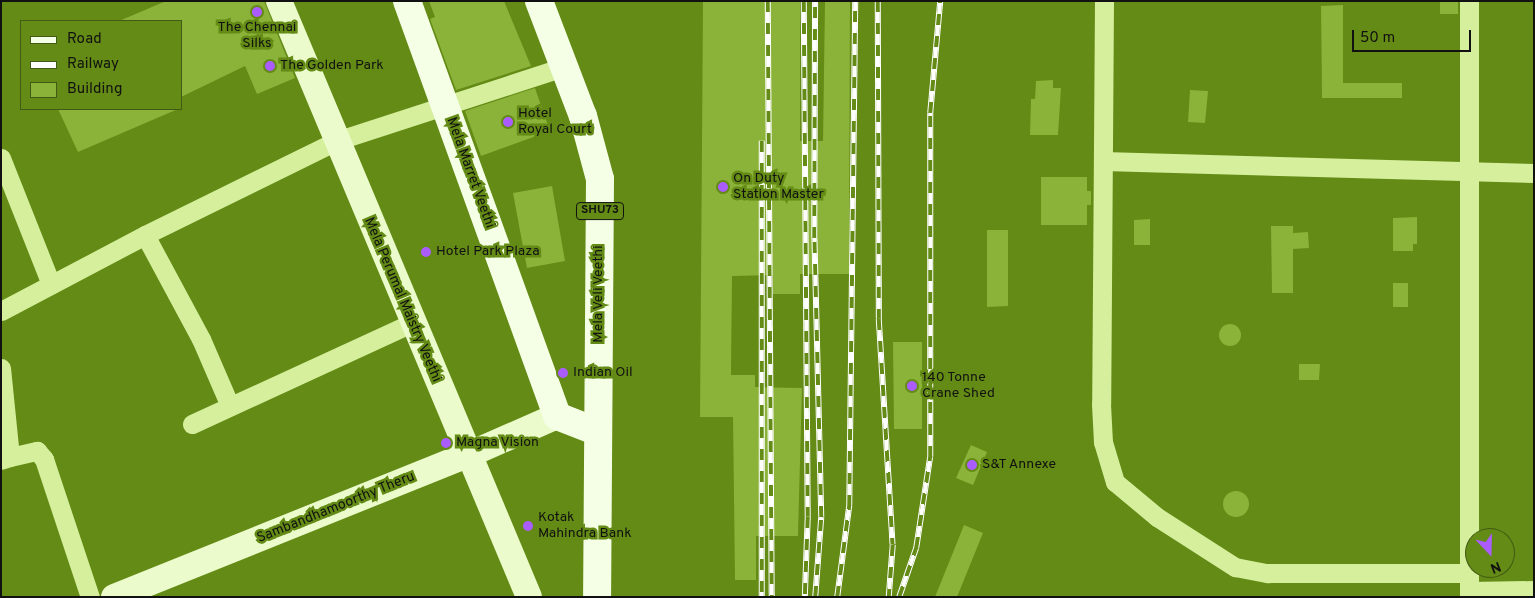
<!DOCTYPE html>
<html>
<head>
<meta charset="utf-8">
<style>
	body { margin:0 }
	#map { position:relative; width:1535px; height:598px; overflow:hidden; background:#638b15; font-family:Overpass,sans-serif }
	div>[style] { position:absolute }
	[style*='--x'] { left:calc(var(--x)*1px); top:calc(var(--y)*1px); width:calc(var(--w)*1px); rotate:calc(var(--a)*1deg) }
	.building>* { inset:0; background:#8bb239 }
	.round { border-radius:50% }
	.street>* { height:19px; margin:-9.5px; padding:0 9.5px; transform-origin:9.5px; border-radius:9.5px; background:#d5ef9d }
	.secondary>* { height:26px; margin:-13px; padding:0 13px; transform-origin:13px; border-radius:13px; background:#ebfbcb }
	.primary>* { height:28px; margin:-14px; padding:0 14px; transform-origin:14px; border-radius:14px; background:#f5ffe6 }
	.rail>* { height:5.5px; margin-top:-2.75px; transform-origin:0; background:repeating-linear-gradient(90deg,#638b15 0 11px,#fff 0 22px); box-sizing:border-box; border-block:1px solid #fff }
	.dots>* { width:14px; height:14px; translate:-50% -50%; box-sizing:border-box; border:2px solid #638b15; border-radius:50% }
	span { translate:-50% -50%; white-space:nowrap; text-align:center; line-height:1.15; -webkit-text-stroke:5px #638b15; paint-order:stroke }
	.shield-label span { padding:1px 4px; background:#638b15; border:1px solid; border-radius:4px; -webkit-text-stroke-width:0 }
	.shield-label { font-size:12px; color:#111; font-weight:700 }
	.poi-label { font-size:14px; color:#111 }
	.left { translate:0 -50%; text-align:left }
	.street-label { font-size:14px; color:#111 }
	.frame { position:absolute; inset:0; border:2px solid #111; pointer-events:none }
	.legend { position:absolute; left:20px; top:20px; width:162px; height:90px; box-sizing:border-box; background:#638b15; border:1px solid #425a13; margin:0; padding:6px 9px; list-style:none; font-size:15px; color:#111 }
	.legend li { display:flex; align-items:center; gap:10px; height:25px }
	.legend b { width:25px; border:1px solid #425a13 }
	.north { position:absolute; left:1465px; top:528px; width:50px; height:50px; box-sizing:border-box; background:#638b15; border:1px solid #425a13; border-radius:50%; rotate:159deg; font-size:14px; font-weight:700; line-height:20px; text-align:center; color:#111 }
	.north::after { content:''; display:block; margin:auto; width:18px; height:22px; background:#ab5cff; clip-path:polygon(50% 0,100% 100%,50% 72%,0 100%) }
	.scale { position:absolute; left:1352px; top:30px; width:119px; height:22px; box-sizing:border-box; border:2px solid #111; border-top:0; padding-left:6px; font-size:15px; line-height:18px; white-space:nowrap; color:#111; -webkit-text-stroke:4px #638b15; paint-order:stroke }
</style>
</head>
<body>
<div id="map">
	<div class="building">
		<div style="clip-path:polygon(166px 1px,264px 1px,295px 78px,257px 94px,245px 66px,181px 97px,181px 21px,119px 21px)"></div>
		<div style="clip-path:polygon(429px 1px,504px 1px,531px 66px,456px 90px,430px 19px,435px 17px)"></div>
		<div style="clip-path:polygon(703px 1px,800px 1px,800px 141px,823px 141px,825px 1px,850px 1px,849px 274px,800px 274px,800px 294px,773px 294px,773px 275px,732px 276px,731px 375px,755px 375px,755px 387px,802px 388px,798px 536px,756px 536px,756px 580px,735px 580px,733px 417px,700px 417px)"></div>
		<div style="clip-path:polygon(1440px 1px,1458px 1px,1458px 14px,1440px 14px)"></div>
		<div style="clip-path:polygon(1343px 5px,1343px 83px,1402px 83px,1402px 98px,1322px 98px,1321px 6px)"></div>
		<div style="clip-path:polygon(1053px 80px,1053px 88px,1061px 88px,1058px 135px,1030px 135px,1031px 99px,1035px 99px,1036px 81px)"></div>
		<div style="clip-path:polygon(535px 88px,550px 131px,481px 156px,465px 111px)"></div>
		<div style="clip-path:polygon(1190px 90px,1208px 91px,1205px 123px,1188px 122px)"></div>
		<div style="clip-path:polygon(58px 109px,178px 109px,78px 152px)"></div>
		<div style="clip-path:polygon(1041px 177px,1087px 177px,1087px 191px,1091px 191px,1091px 205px,1087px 205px,1087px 225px,1041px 225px)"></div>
		<div style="clip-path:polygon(552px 186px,565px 261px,527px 268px,513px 193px)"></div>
		<div style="clip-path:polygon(1417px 217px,1417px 244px,1413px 244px,1413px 251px,1393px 251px,1393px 218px)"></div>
		<div style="clip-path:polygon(1150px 219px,1150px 245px,1134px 245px,1134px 220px)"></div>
		<div style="clip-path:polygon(1271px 226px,1293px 226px,1293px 233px,1308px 232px,1309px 248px,1293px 249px,1293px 293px,1272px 293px)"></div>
		<div style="clip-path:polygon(987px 230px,1008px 230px,1008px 306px,987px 307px)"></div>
		<div style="clip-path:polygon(1393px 283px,1408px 283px,1408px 307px,1393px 307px)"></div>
		<div class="round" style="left:1219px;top:324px;width:22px;height:22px"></div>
		<div style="clip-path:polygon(893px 342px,922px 342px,922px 429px,894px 429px)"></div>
		<div style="clip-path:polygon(1299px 364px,1320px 364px,1319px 380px,1299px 380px)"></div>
		<div style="clip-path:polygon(971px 445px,987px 452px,973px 485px,956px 478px)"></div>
		<div class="round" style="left:1223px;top:491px;width:26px;height:26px"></div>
		<div style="clip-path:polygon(964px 525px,983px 533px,957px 597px,935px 597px)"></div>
	</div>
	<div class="street">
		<div style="--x:1104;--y:1;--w:403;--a:90.4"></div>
		<div style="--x:1101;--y:404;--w:38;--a:87"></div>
		<div style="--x:1103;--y:442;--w:42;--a:73.3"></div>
		<div style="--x:1115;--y:482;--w:55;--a:39.8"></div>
		<div style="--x:1157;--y:517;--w:93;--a:32.7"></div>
		<div style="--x:1235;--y:567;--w:33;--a:11"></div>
		<div style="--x:1267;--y:573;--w:202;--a:0"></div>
		<div style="--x:1;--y:158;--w:136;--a:68.4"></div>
		<div style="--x:1103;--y:161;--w:431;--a:1.6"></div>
		<div style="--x:145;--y:235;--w:118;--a:61.7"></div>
		<div style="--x:201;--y:339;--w:73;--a:66.6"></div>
		<div style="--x:1;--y:311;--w:163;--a:-27.8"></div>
		<div style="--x:145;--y:235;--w:213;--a:-26.2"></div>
		<div style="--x:336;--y:141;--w:240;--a:-18"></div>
		<div style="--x:1;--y:368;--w:89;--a:84.2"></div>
		<div style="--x:10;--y:457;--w:9;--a:162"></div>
		<div style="--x:192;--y:424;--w:242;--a:-24.7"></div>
		<div style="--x:10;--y:457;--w:28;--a:-13"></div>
		<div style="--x:37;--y:451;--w:11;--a:49"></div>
		<div style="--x:44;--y:459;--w:145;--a:71.6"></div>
		<div style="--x:1469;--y:591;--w:65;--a:-0.9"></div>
		<div style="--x:1469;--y:597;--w:596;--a:-90"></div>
	</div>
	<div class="secondary">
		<div style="--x:279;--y:1;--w:646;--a:67.24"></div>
		<div style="--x:114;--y:597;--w:381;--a:-21.9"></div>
		<div style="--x:468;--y:455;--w:97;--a:-23.7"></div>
	</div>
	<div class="primary">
		<div style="--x:407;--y:1;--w:441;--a:70.1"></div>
		<div style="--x:557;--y:416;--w:44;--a:21.3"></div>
		<div style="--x:539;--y:1;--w:123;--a:69.1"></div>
		<div style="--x:583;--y:116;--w:65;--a:74.9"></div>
		<div style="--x:600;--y:179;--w:418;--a:90.4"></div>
	</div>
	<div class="rail">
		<div style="--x:768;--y:1;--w:596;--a:89.62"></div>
		<div style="--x:804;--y:1;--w:516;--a:89.56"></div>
		<div style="--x:808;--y:517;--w:80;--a:92.1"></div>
		<div style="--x:878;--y:1;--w:318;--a:89.8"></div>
		<div style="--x:879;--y:319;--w:226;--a:86.5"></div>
		<div style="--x:893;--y:545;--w:52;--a:94.4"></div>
		<div style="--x:762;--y:141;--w:456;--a:90"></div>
		<div style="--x:815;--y:597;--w:80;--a:-85.7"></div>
		<div style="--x:821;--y:517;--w:279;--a:-91.4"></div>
		<div style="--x:814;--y:238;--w:237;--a:-89.8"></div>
		<div style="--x:837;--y:597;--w:92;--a:-82.5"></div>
		<div style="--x:849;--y:506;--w:505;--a:-89.32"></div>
		<div style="--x:899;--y:597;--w:52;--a:-70.9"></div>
		<div style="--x:916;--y:548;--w:92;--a:-81.3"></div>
		<div style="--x:930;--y:457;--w:344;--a:-90"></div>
		<div style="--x:930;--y:113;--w:112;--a:-84.9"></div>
	</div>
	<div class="dots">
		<div style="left:257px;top:12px;background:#ab5cff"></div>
		<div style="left:270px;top:66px;background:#ab5cff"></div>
		<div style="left:508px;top:122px;background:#ab5cff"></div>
		<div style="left:723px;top:187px;background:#ab5cff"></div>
		<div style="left:426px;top:252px;background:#ab5cff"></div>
		<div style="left:563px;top:373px;background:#ab5cff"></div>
		<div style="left:912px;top:386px;background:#ab5cff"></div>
		<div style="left:446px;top:443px;background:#ab5cff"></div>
		<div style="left:972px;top:465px;background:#ab5cff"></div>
		<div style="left:528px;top:526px;background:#ab5cff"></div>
	</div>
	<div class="shield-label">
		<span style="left:600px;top:211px">SHU73</span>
	</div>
	<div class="poi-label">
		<span style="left:257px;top:36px">The Chennai<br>Silks</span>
		<span class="left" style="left:280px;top:66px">The Golden Park</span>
		<span class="left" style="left:518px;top:122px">Hotel<br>Royal Court</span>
		<span class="left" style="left:733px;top:187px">On Duty<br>Station Master</span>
		<span class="left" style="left:436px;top:252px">Hotel Park Plaza</span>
		<span class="left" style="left:573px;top:373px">Indian Oil</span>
		<span class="left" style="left:922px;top:386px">140 Tonne<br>Crane Shed</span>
		<span class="left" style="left:456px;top:443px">Magna Vision</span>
		<span class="left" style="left:982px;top:465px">S&amp;T Annexe</span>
		<span class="left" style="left:538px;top:526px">Kotak<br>Mahindra Bank</span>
	</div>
	<div class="street-label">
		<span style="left:470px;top:173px;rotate:70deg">Mela Marret Veethi</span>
		<span style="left:599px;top:294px;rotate:-90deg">Mela Veli Veethi</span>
		<span style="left:402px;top:300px;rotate:67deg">Mela Perumal Maistry Veethi</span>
		<span style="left:336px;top:508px;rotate:-22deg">Sambandhamoorthy Theru</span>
	</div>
	<div class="frame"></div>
	<ul class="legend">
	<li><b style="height:6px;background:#f5ffe6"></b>Road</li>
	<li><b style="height:6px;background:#fff"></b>Railway</li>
	<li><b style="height:14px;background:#8bb239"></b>Building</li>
	</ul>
	<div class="north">N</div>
	<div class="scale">50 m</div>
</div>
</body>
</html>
